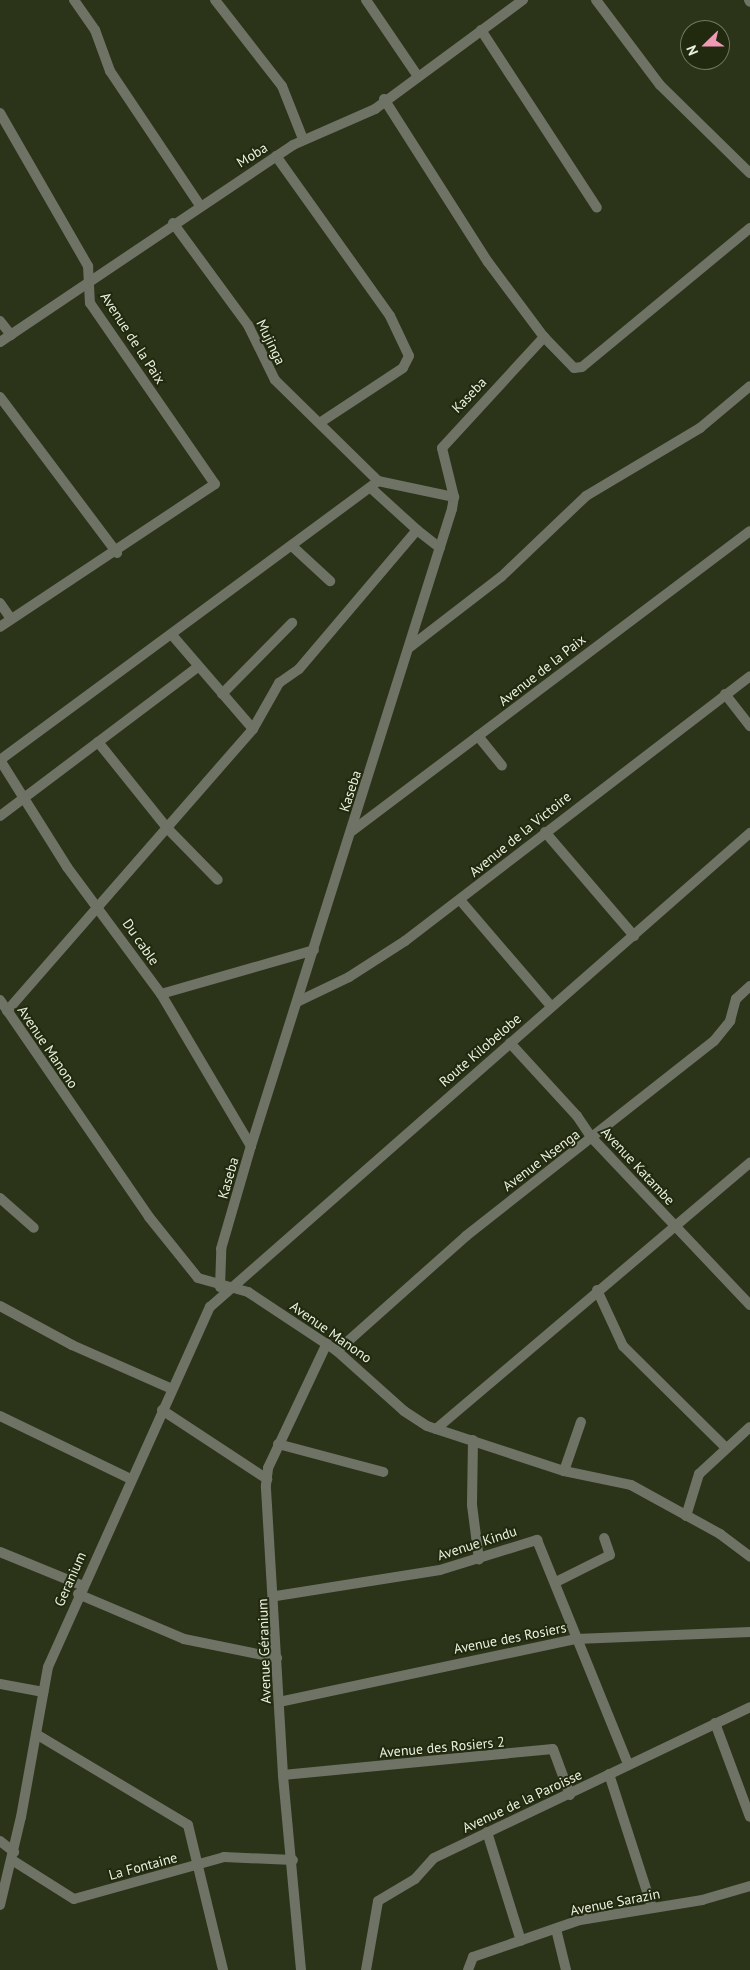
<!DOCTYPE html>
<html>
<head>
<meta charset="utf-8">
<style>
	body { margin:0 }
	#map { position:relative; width:750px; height:1970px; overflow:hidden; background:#2b3318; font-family:"PT Sans",sans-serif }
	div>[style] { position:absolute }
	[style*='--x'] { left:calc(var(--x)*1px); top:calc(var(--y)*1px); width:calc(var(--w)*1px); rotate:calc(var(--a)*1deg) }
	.minor>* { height:10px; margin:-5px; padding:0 5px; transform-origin:5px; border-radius:5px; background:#6e7366 }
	span { translate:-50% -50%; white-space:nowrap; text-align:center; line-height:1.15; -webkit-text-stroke:4px #21290e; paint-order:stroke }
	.street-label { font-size:14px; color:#eaf0df }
	.north { position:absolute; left:680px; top:20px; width:50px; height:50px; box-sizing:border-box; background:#21290e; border:1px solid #717962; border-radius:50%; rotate:248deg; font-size:14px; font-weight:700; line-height:20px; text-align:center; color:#eaf0df }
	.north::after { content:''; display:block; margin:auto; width:18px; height:22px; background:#f09ab5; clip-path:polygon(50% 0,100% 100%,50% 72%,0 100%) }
</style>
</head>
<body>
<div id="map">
	<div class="minor">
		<div style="--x:74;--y:0;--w:37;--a:55"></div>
		<div style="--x:95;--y:30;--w:44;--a:69.9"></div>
		<div style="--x:110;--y:71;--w:160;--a:56.2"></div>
		<div style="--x:215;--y:0;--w:109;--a:52.1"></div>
		<div style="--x:282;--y:86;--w:57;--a:68.4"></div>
		<div style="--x:366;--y:0;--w:91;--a:55.8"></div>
		<div style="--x:596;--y:0;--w:106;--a:53"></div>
		<div style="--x:660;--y:85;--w:126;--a:44.4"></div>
		<div style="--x:749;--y:0;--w:2;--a:63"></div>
		<div style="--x:481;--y:30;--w:212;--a:56.9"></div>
		<div style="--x:384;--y:99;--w:193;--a:57.5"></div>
		<div style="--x:488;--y:262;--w:94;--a:53.3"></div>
		<div style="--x:544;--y:337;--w:43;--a:45.9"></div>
		<div style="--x:574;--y:368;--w:8;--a:-7"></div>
		<div style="--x:582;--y:367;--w:218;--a:-39.6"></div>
		<div style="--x:0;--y:113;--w:177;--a:60.1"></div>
		<div style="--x:88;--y:266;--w:37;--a:87"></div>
		<div style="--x:90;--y:303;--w:220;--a:55.4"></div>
		<div style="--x:215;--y:484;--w:258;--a:146.4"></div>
		<div style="--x:276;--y:156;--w:196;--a:54.5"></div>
		<div style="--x:390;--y:316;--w:44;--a:64.6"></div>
		<div style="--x:409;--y:356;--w:13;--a:117"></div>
		<div style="--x:403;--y:368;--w:98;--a:146.6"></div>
		<div style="--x:173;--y:223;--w:127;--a:53.7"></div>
		<div style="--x:248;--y:325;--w:61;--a:63.9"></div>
		<div style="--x:275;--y:380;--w:144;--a:44.4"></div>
		<div style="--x:0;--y:321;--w:18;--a:52"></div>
		<div style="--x:0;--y:342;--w:353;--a:-33.9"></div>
		<div style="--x:293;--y:145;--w:90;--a:-23.7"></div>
		<div style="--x:375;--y:109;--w:184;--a:-36.4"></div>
		<div style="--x:0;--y:397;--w:195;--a:53.1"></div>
		<div style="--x:378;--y:481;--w:78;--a:11.9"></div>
		<div style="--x:372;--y:489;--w:61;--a:42.3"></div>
		<div style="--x:292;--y:546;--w:52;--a:42.6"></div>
		<div style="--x:0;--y:603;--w:19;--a:55"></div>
		<div style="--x:172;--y:635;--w:124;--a:49.2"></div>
		<div style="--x:410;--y:647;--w:115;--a:-37.6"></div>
		<div style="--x:501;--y:577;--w:117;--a:-43.6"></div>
		<div style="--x:586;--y:496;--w:133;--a:-30.8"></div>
		<div style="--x:700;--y:428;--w:65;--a:-40"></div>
		<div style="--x:222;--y:694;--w:100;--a:-45.4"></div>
		<div style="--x:725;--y:694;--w:41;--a:52"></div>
		<div style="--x:478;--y:736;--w:38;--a:51"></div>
		<div style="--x:98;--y:742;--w:112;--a:51.2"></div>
		<div style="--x:168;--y:829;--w:71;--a:45.6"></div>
		<div style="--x:0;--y:760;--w:470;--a:-36.4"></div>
		<div style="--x:0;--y:760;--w:126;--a:57.9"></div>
		<div style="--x:67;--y:867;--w:158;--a:53.5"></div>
		<div style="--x:161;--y:994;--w:177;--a:59.4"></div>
		<div style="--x:0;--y:816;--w:248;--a:-37"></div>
		<div style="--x:352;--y:831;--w:498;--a:-37"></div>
		<div style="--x:545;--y:832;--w:137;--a:49.4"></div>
		<div style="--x:460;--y:900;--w:140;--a:49.4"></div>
		<div style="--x:161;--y:994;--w:159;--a:-16"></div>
		<div style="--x:0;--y:1000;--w:263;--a:55.5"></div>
		<div style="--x:149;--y:1217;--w:78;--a:51.2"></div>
		<div style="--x:198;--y:1278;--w:52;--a:15.6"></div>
		<div style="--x:248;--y:1292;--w:107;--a:33.5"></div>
		<div style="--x:337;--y:1351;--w:90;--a:41.8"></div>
		<div style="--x:404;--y:1411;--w:27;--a:33"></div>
		<div style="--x:427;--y:1426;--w:144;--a:18.2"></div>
		<div style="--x:564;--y:1471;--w:68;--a:11.8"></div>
		<div style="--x:631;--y:1485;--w:102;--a:28.8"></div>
		<div style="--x:720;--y:1534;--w:38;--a:37"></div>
		<div style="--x:299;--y:1001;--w:55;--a:-25.6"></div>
		<div style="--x:349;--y:977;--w:67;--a:-32.7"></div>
		<div style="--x:405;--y:941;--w:435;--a:-37.5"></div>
		<div style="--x:7;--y:1011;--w:374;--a:-48.9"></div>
		<div style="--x:253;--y:729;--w:53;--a:-60.5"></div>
		<div style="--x:279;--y:683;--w:24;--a:-35"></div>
		<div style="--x:299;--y:669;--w:182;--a:-49.7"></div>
		<div style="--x:417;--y:530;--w:29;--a:38"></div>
		<div style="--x:510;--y:1043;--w:99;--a:47.5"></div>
		<div style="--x:577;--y:1116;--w:27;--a:56"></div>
		<div style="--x:592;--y:1138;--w:230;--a:46.6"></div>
		<div style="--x:0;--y:1198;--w:45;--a:41.4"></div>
		<div style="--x:220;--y:1287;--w:38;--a:-88"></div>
		<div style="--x:221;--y:1249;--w:107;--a:-73.8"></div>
		<div style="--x:251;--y:1146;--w:668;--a:-72.49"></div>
		<div style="--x:452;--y:509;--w:12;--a:-81"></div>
		<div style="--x:454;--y:497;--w:50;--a:-103.8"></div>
		<div style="--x:442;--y:448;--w:151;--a:-47.4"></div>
		<div style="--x:597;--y:1290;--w:62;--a:65.1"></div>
		<div style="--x:623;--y:1346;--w:144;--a:44.7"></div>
		<div style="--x:0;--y:1306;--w:82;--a:28.4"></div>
		<div style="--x:72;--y:1345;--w:109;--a:23.7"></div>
		<div style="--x:337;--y:1351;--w:173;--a:-41.7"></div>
		<div style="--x:466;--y:1236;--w:315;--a:-38.2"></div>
		<div style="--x:714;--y:1041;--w:26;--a:-51"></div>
		<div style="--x:730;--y:1021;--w:23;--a:-75"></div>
		<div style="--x:736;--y:999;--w:19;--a:-43"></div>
		<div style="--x:162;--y:1410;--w:126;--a:33.3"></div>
		<div style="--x:0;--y:1416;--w:145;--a:25.7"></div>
		<div style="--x:436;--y:1429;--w:412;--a:-40.3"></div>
		<div style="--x:473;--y:1440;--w:65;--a:90.9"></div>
		<div style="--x:472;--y:1505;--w:55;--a:82.7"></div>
		<div style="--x:278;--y:1444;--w:109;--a:14.9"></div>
		<div style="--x:564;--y:1471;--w:52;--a:-70.9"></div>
		<div style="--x:686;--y:1516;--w:44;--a:-72.8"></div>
		<div style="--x:699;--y:1474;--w:69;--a:-42.7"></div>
		<div style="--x:0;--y:1552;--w:87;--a:22.2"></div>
		<div style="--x:556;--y:1582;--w:60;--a:-26.6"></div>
		<div style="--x:610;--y:1555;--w:18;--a:-109"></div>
		<div style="--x:78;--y:1594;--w:115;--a:23"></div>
		<div style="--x:184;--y:1639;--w:95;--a:11.5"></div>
		<div style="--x:276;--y:1596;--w:166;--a:-9"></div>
		<div style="--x:440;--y:1570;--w:102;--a:-17.2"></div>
		<div style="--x:537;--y:1540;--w:242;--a:67.9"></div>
		<div style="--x:0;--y:1684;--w:44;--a:10.5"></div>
		<div style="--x:279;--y:1702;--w:304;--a:-12"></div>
		<div style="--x:576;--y:1639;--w:174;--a:-2.3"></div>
		<div style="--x:715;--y:1723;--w:100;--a:69.6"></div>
		<div style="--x:36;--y:1734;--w:177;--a:30.9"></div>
		<div style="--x:188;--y:1825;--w:149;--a:76.4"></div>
		<div style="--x:609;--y:1774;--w:140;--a:72.1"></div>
		<div style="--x:283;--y:1775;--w:271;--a:-5.5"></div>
		<div style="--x:553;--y:1749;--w:49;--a:69.7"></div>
		<div style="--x:487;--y:1832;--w:114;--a:72.7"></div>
		<div style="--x:0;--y:1841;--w:18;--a:38"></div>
		<div style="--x:12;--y:1860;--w:73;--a:32.2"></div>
		<div style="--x:74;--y:1899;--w:156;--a:-15.6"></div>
		<div style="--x:224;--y:1857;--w:69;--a:2.5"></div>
		<div style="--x:0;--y:1905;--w:90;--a:-76.6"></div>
		<div style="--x:21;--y:1817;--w:152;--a:-79.8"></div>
		<div style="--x:48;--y:1667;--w:395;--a:-65.8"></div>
		<div style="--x:210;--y:1307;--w:719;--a:-41.28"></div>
		<div style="--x:556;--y:1929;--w:42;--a:76.3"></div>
		<div style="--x:301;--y:1970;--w:196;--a:-95.3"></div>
		<div style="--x:283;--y:1775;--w:290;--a:-93.4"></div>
		<div style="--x:266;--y:1485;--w:17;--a:-83"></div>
		<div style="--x:268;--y:1468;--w:138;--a:-64.7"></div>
		<div style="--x:366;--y:1970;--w:70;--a:-80.1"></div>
		<div style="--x:378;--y:1901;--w:43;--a:-30.7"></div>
		<div style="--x:415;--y:1879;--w:28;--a:-48"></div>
		<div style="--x:434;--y:1858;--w:350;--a:-25.5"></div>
		<div style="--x:468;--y:1970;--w:14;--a:-69"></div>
		<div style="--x:473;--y:1957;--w:113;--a:-19.1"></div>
		<div style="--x:580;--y:1920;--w:124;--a:-9.3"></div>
		<div style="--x:702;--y:1900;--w:50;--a:-16.3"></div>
	</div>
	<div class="street-label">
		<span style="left:252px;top:155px;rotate:-32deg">Moba</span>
		<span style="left:133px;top:338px;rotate:57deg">Avenue de la Paix</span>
		<span style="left:271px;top:342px;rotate:64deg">Mujinga</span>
		<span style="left:469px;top:395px;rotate:-46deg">Kaseba</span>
		<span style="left:542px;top:670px;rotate:-38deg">Avenue de la Paix</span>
		<span style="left:350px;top:791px;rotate:-72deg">Kaseba</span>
		<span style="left:520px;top:834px;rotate:-39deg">Avenue de la Victoire</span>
		<span style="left:141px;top:942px;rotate:55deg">Du cable</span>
		<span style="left:48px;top:1047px;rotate:56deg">Avenue Manono</span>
		<span style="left:480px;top:1050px;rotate:-41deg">Route Kilobelobe</span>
		<span style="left:541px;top:1160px;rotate:-37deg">Avenue Nsenga</span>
		<span style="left:638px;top:1166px;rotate:47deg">Avenue Katambe</span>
		<span style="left:228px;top:1178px;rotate:-74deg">Kaseba</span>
		<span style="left:331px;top:1332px;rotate:35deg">Avenue Manono</span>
		<span style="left:477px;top:1543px;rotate:-18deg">Avenue Kindu</span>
		<span style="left:70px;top:1579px;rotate:-66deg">Geranium</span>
		<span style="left:510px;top:1638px;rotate:-11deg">Avenue des Rosiers</span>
		<span style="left:264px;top:1651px;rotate:-92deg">Avenue Géranium</span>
		<span style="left:442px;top:1747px;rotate:-5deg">Avenue des Rosiers 2</span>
		<span style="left:522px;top:1801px;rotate:-25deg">Avenue de la Paroisse</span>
		<span style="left:143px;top:1866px;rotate:-15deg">La Fontaine</span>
		<span style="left:615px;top:1902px;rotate:-11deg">Avenue Sarazin</span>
	</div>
	<div class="north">N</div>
</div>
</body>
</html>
